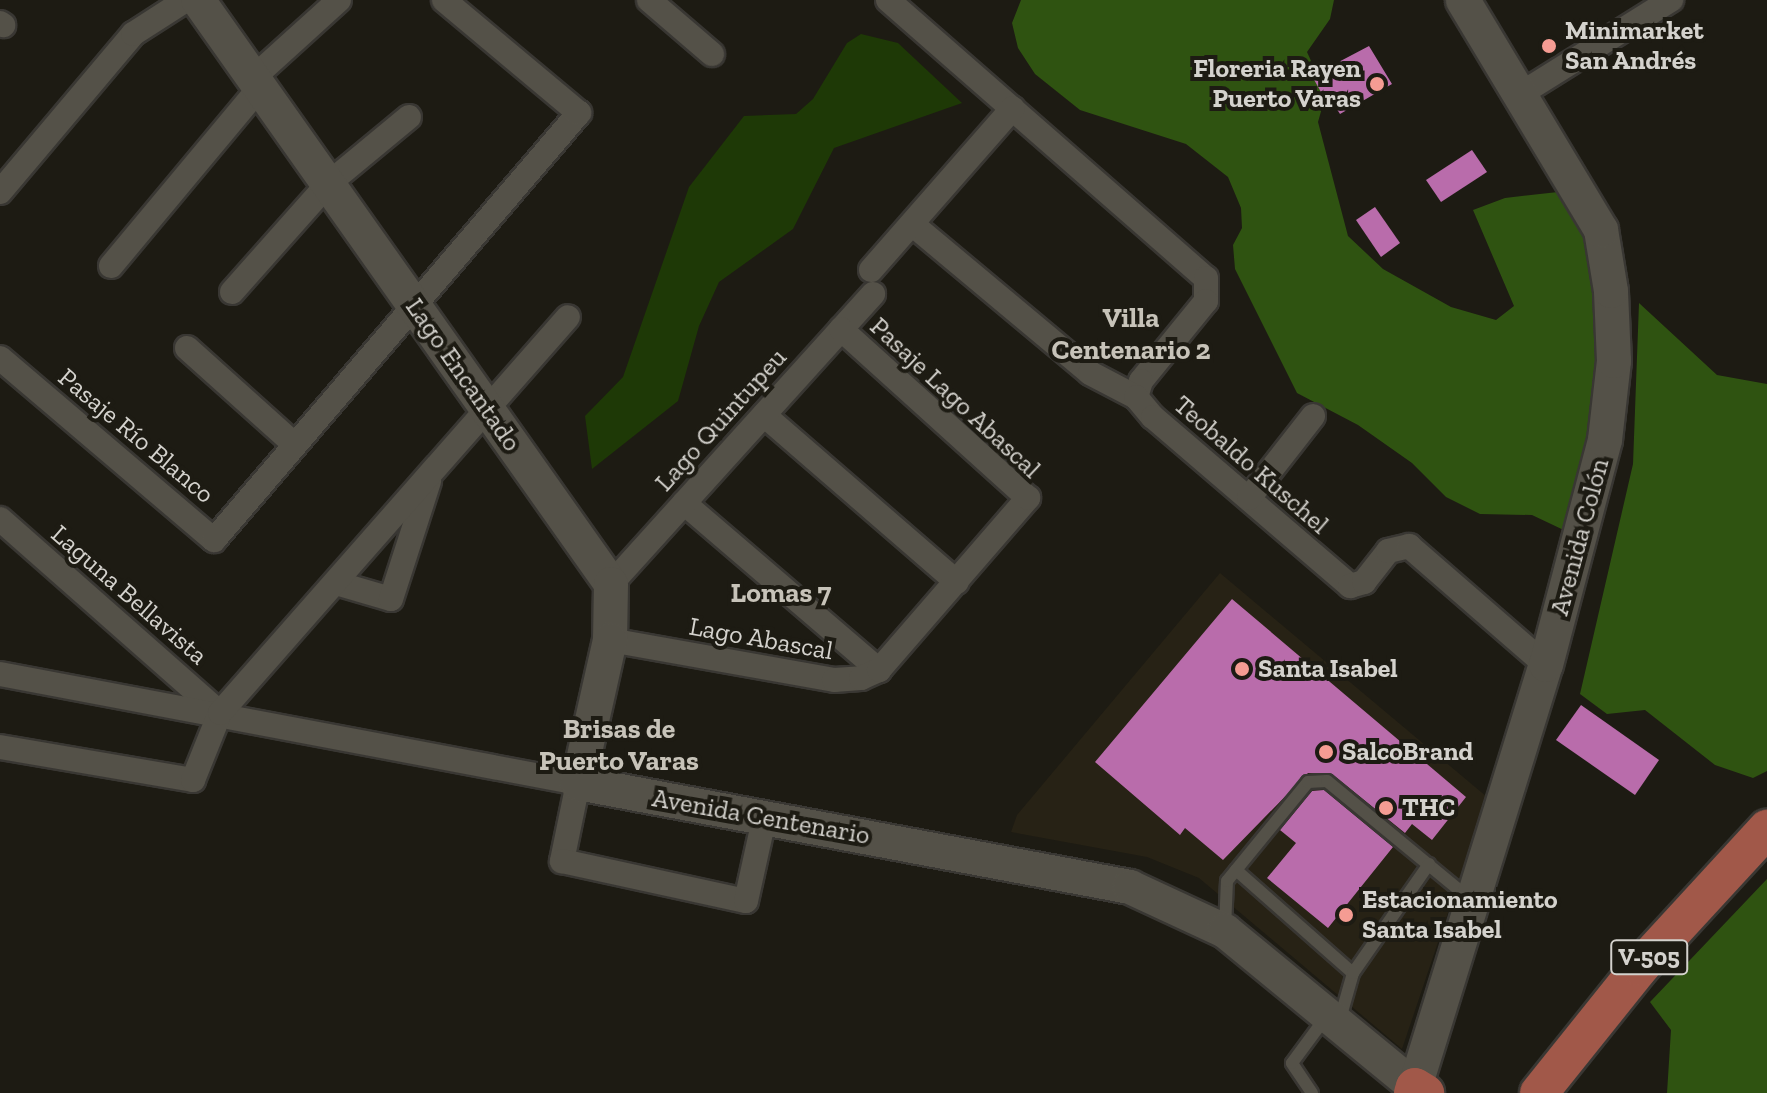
<!DOCTYPE html>
<html>
<head>
<meta charset="utf-8">
<style>
	body { margin:0 }
	#map { position:relative; width:1767px; height:1093px; overflow:hidden; background:#1d1b13; font-family:"Zilla Slab",serif }
	div>[style] { position:absolute }
	[style*='--x'] { left:calc(var(--x)*1px); top:calc(var(--y)*1px); width:calc(var(--w)*1px); rotate:calc(var(--a)*1deg) }
	.built>* { inset:0; background:#272215 }
	.green>* { inset:0; background:#1e3906 }
	.forest>* { inset:0; background:#2f5311 }
	.building>* { inset:0; background:#b96cab }
	.roads { filter:drop-shadow(2px 0 #393733) drop-shadow(-2px 0 #393733) drop-shadow(0 2px #393733) drop-shadow(0 -2px #393733) }
	.lane>* { height:12px; margin:-6px; padding:0 6px; transform-origin:6px; border-radius:6px; background:#545148 }
	.street>* { height:24px; margin:-12px; padding:0 12px; transform-origin:12px; border-radius:12px; background:#545148 }
	.secondary>* { height:34px; margin:-17px; padding:0 17px; transform-origin:17px; border-radius:17px; background:#545148 }
	.primary>* { height:38px; margin:-19px; padding:0 19px; transform-origin:19px; border-radius:19px; background:#a15849 }
	.dots>* { width:22px; height:22px; translate:-50% -50%; box-sizing:border-box; border:4px solid #1d1b13; border-radius:50% }
	span { translate:-50% -50%; white-space:nowrap; text-align:center; line-height:1.15; -webkit-text-stroke:8px #1d1b13; paint-order:stroke }
	.shield-label span { padding:2px 6px; background:#1d1b13; border:2px solid; border-radius:6px; -webkit-text-stroke-width:0 }
	.shield-label { font-size:24px; color:#d4d2cd; font-weight:700 }
	.poi-label { font-size:26px; color:#d4d2cd; font-weight:700 }
	.left { translate:0 -50%; text-align:left }
	.right { translate:-100% -50%; text-align:right }
	.street-label { font-size:26px; color:#d4d2cd }
	.neighbourhood-label { font-size:28px; color:#c7c3b9; font-weight:700 }
</style>
</head>
<body>
<div id="map">
	<div class="built">
		<div style="clip-path:polygon(1220px 573px,1487px 797px,1402px 1049px,1199px 878px,1147px 857px,1011px 832px,1017px 815px)"></div>
	</div>
	<div class="green">
		<div style="clip-path:polygon(861px 34px,898px 43px,962px 103px,834px 148px,793px 229px,719px 282px,699px 326px,678px 401px,592px 469px,585px 416px,623px 377px,689px 187px,744px 116px,796px 114px,813px 99px,847px 43px)"></div>
	</div>
	<div class="forest">
		<div style="clip-path:polygon(1021px 0,1334px 0,1330px 19px,1307px 52px,1326px 94px,1318px 122px,1348px 236px,1383px 269px,1451px 307px,1496px 320px,1514px 306px,1473px 210px,1505px 198px,1558px 192px,1613px 263px,1599px 460px,1570px 533px,1532px 515px,1480px 514px,1446px 497px,1412px 463px,1358px 425px,1297px 393px,1235px 269px,1233px 245px,1242px 228px,1241px 208px,1228px 177px,1186px 144px,1080px 110px,1035px 74px,1018px 48px,1012px 23px)"></div>
		<div style="clip-path:polygon(1639px 303px,1717px 375px,1767px 384px,1767px 771px,1753px 778px,1715px 765px,1645px 710px,1607px 714px,1580px 694px,1633px 464px)"></div>
		<div style="clip-path:polygon(1767px 879px,1767px 1093px,1667px 1093px,1671px 1030px,1650px 1002px)"></div>
	</div>
	<div class="building">
		<div style="clip-path:polygon(1369px 46px,1392px 84px,1340px 114px,1331px 100px,1327px 103px,1312px 76px)"></div>
		<div style="clip-path:polygon(1472px 150px,1487px 172px,1441px 202px,1426px 180px)"></div>
		<div style="clip-path:polygon(1375px 207px,1400px 243px,1381px 257px,1356px 220px)"></div>
		<div style="clip-path:polygon(1232px 599px,1466px 797px,1432px 840px,1412px 824px,1405px 833px,1332px 774px,1308px 773px,1223px 860px,1185px 828px,1180px 835px,1095px 762px)"></div>
		<div style="clip-path:polygon(1581px 705px,1659px 760px,1635px 795px,1556px 740px)"></div>
		<div style="clip-path:polygon(1324px 790px,1393px 847px,1328px 928px,1267px 878px,1296px 843px,1280px 830px,1312px 791px)"></div>
	</div>
	<div class="roads">
		<div class="lane">
			<div style="--x:1236;--y:870;--w:156;--a:41.4"></div>
			<div style="--x:1225;--y:928;--w:47;--a:-87.6"></div>
			<div style="--x:1227;--y:881;--w:128;--a:-50.7"></div>
			<div style="--x:1308;--y:782;--w:19;--a:-3"></div>
			<div style="--x:1327;--y:781;--w:184;--a:39.5"></div>
			<div style="--x:1340;--y:1019;--w:48;--a:-74.2"></div>
			<div style="--x:1353;--y:973;--w:133;--a:-55.1"></div>
			<div style="--x:1312;--y:1093;--w:36;--a:-124"></div>
			<div style="--x:1292;--y:1063;--w:57;--a:-53.5"></div>
		</div>
		<div class="street">
			<div style="--x:649;--y:0;--w:83;--a:40.6"></div>
			<div style="--x:888;--y:0;--w:422;--a:41.2"></div>
			<div style="--x:1206;--y:278;--w:23;--a:90"></div>
			<div style="--x:1206;--y:301;--w:103;--a:129.1"></div>
			<div style="--x:1141;--y:381;--w:17;--a:107"></div>
			<div style="--x:0;--y:23;--w:4;--a:34"></div>
			<div style="--x:253;--y:78;--w:116;--a:-42.2"></div>
			<div style="--x:1522;--y:93;--w:176;--a:-32"></div>
			<div style="--x:0;--y:192;--w:207;--a:-49.9"></div>
			<div style="--x:133;--y:34;--w:63;--a:-32.7"></div>
			<div style="--x:912;--y:224;--w:232;--a:39.9"></div>
			<div style="--x:1090;--y:373;--w:52;--a:27.6"></div>
			<div style="--x:1136;--y:397;--w:26;--a:50"></div>
			<div style="--x:1153;--y:417;--w:260;--a:40.6"></div>
			<div style="--x:1350;--y:586;--w:15;--a:-16"></div>
			<div style="--x:1364;--y:582;--w:39;--a:-52"></div>
			<div style="--x:1388;--y:551;--w:22;--a:-13"></div>
			<div style="--x:1409;--y:546;--w:181;--a:41"></div>
			<div style="--x:111;--y:266;--w:233;--a:-50.2"></div>
			<div style="--x:871;--y:270;--w:215;--a:-48.8"></div>
			<div style="--x:232;--y:292;--w:144;--a:-48.4"></div>
			<div style="--x:328;--y:184;--w:105;--a:-39.6"></div>
			<div style="--x:187;--y:348;--w:145;--a:41.9"></div>
			<div style="--x:0;--y:358;--w:281;--a:40.4"></div>
			<div style="--x:214;--y:540;--w:562;--a:-49.48"></div>
			<div style="--x:579;--y:113;--w:176;--a:-140.1"></div>
			<div style="--x:764;--y:415;--w:255;--a:40.9"></div>
			<div style="--x:1249;--y:498;--w:104;--a:-52"></div>
			<div style="--x:684;--y:503;--w:257;--a:40.6"></div>
			<div style="--x:0;--y:519;--w:293;--a:41.4"></div>
			<div style="--x:336;--y:583;--w:57;--a:16.2"></div>
			<div style="--x:391;--y:599;--w:124;--a:-72.1"></div>
			<div style="--x:611;--y:584;--w:391;--a:-47.9"></div>
			<div style="--x:610;--y:640;--w:228;--a:10.1"></div>
			<div style="--x:834;--y:680;--w:27;--a:-4"></div>
			<div style="--x:861;--y:678;--w:20;--a:-24"></div>
			<div style="--x:879;--y:670;--w:228;--a:-49.1"></div>
			<div style="--x:1028;--y:498;--w:252;--a:-137.9"></div>
			<div style="--x:0;--y:674;--w:588;--a:10.68"></div>
			<div style="--x:578;--y:783;--w:80;--a:101.6"></div>
			<div style="--x:562;--y:861;--w:188;--a:12.3"></div>
			<div style="--x:746;--y:901;--w:84;--a:-77.6"></div>
			<div style="--x:0;--y:747;--w:196;--a:9.7"></div>
			<div style="--x:193;--y:780;--w:72;--a:-68.1"></div>
			<div style="--x:220;--y:713;--w:527;--a:-48.69"></div>
		</div>
		<div class="secondary">
			<div style="--x:198;--y:0;--w:715;--a:54.73"></div>
			<div style="--x:611;--y:584;--w:56;--a:91"></div>
			<div style="--x:610;--y:640;--w:147;--a:102.6"></div>
			<div style="--x:578;--y:783;--w:562;--a:10.67"></div>
			<div style="--x:1130;--y:887;--w:105;--a:24.9"></div>
			<div style="--x:1225;--y:931;--w:246;--a:39.4"></div>
			<div style="--x:1415;--y:1087;--w:442;--a:-72.8"></div>
			<div style="--x:1546;--y:665;--w:233;--a:-75.3"></div>
			<div style="--x:1605;--y:440;--w:80;--a:-83.5"></div>
			<div style="--x:1614;--y:361;--w:70;--a:-92.5"></div>
			<div style="--x:1611;--y:291;--w:62;--a:-99.3"></div>
			<div style="--x:1601;--y:230;--w:268;--a:-121"></div>
		</div>
		<div class="primary">
			<div style="--x:1413;--y:1093;--w:6;--a:-72"></div>
			<div style="--x:1415;--y:1087;--w:12;--a:31"></div>
			<div style="--x:1539;--y:1093;--w:161;--a:-51.3"></div>
			<div style="--x:1640;--y:967;--w:188;--a:-47.4"></div>
		</div>
	</div>
	<div class="dots">
		<div style="left:1549px;top:46px;background:#f59c93"></div>
		<div style="left:1377px;top:84px;background:#f59c93"></div>
		<div style="left:1242px;top:669px;background:#f59c93"></div>
		<div style="left:1326px;top:752px;background:#f59c93"></div>
		<div style="left:1386px;top:808px;background:#f59c93"></div>
		<div style="left:1346px;top:915px;background:#f59c93"></div>
	</div>
	<div class="shield-label">
		<span style="left:1649px;top:957px">V-505</span>
	</div>
	<div class="poi-label">
		<span class="left" style="left:1565px;top:46px">Minimarket<br>San Andrés</span>
		<span class="right" style="left:1361px;top:84px">Floreria Rayen<br>Puerto Varas</span>
		<span class="left" style="left:1258px;top:669px">Santa Isabel</span>
		<span class="left" style="left:1342px;top:752px">SalcoBrand</span>
		<span class="left" style="left:1402px;top:808px">THC</span>
		<span class="left" style="left:1362px;top:915px">Estacionamiento<br>Santa Isabel</span>
	</div>
	<div class="street-label">
		<span style="left:463px;top:375px;rotate:55deg">Lago Encantado</span>
		<span style="left:955px;top:398px;rotate:43deg">Pasaje Lago Abascal</span>
		<span style="left:721px;top:420px;rotate:-48deg">Lago Quintupeu</span>
		<span style="left:136px;top:436px;rotate:40deg">Pasaje Río Blanco</span>
		<span style="left:1251px;top:465px;rotate:41deg">Teobaldo Kuschel</span>
		<span style="left:1580px;top:537px;rotate:-75deg">Avenida Colón</span>
		<span style="left:129px;top:595px;rotate:41deg">Laguna Bellavista</span>
		<span style="left:761px;top:639px;rotate:10deg">Lago Abascal</span>
		<span style="left:761px;top:817px;rotate:10deg">Avenida Centenario</span>
	</div>
	<div class="neighbourhood-label">
		<span style="left:1131px;top:334px">Villa<br>Centenario 2</span>
		<span style="left:781px;top:593px">Lomas 7</span>
		<span style="left:619px;top:745px">Brisas de<br>Puerto Varas</span>
	</div>
</div>
</body>
</html>
